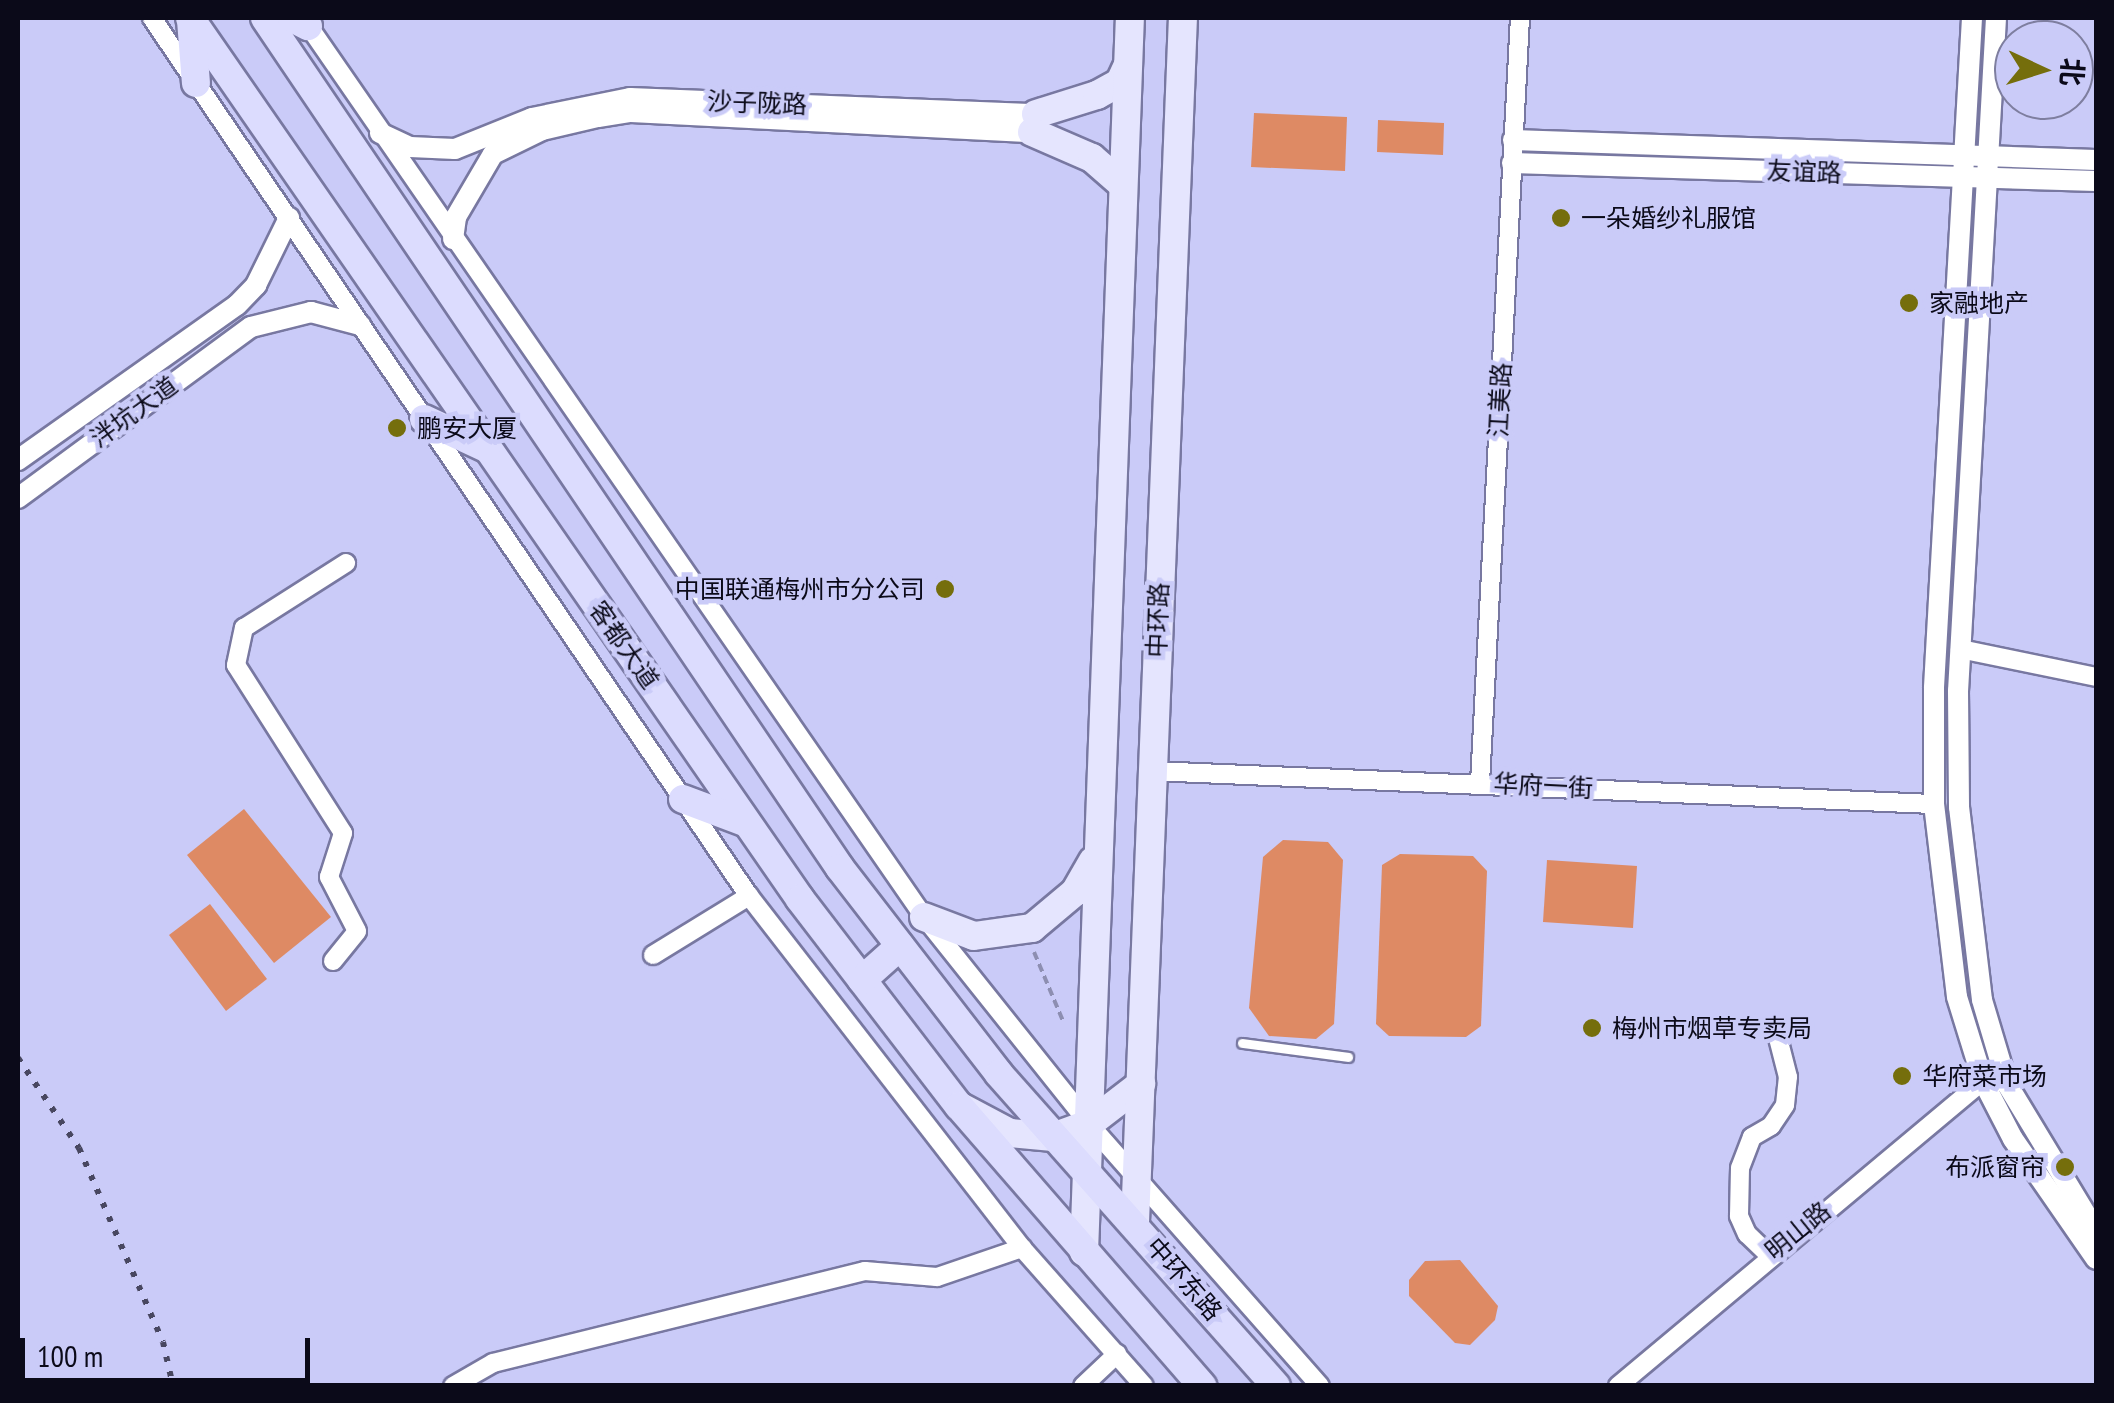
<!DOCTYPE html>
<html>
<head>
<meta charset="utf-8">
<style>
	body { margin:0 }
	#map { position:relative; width:2114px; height:1403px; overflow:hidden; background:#cacbf8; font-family:"PT Sans Narrow","Noto Sans SC",sans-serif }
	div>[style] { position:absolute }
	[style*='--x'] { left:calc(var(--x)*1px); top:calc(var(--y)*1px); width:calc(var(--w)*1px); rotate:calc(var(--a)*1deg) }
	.green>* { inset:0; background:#de8a64 }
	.path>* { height:4px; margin-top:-2px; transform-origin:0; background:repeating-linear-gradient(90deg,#8d8eb1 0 8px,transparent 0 13px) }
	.roads { filter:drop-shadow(2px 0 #7878a1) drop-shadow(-2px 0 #7878a1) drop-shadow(0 2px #7878a1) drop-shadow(0 -2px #7878a1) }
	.service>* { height:9px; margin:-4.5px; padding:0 4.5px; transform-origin:4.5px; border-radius:4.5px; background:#fff }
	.minor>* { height:18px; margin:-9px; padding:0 9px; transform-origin:9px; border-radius:9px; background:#fff }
	.tertiary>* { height:20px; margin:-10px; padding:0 10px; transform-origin:10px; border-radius:10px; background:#fff }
	.primary>* { height:28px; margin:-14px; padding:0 14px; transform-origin:14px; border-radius:14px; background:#e5e5fe }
	.trunk>* { height:28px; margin:-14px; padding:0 14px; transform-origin:14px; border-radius:14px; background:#dcdcfe }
	.rail>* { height:6px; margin-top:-3px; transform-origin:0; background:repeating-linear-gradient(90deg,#484760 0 5px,transparent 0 15px) }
	.dots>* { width:28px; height:28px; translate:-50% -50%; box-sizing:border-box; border:5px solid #cacbf8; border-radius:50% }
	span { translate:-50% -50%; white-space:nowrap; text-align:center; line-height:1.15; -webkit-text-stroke:9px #cacbf8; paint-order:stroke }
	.street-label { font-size:25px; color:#0b0a19 }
	.poi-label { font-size:25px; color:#0b0a19 }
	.left { translate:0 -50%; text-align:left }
	.right { translate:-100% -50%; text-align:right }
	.frame { position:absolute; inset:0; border:20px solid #0b0a19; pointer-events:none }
	.north { position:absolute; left:1994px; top:20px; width:100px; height:100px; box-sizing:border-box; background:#cacbf8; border:2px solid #7e7e9f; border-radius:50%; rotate:94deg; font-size:28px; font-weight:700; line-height:40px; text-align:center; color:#0b0a19 }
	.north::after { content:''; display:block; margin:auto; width:35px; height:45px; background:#756e0c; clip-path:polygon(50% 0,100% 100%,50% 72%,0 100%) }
	.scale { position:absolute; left:20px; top:1338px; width:290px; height:45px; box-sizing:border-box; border:5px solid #0b0a19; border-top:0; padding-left:12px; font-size:30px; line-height:35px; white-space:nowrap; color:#0b0a19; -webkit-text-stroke:8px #cacbf8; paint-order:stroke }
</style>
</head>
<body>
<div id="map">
	<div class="green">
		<div style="clip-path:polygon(1254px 113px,1347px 117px,1345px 171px,1251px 167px)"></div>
		<div style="clip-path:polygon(1378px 120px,1444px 123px,1443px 155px,1377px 152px)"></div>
		<div style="clip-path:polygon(244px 809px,331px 917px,274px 963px,187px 855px)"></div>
		<div style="clip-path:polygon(1283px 840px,1328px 842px,1343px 860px,1334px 1024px,1316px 1039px,1269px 1036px,1249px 1008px,1263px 857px)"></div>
		<div style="clip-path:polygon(1400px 854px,1473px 856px,1487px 871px,1481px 1026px,1466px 1037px,1389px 1036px,1376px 1024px,1382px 865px)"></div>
		<div style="clip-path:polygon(1547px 860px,1637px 866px,1633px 928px,1543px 922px)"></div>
		<div style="clip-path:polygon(210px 904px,267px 979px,226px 1011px,169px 935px)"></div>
		<div style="clip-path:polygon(1460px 1260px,1498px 1306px,1495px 1320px,1470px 1345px,1455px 1343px,1409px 1296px,1409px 1280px,1425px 1261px)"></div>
	</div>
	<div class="path">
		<div style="--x:1034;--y:952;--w:75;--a:67.2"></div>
	</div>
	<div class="roads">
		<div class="service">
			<div style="--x:1242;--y:1043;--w:107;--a:7.5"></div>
		</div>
		<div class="minor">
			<div style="--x:152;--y:18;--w:1062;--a:55.79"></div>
			<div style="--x:749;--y:896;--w:445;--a:52.2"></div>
			<div style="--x:1022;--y:1248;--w:184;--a:48.5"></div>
			<div style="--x:303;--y:18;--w:1093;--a:55.36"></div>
			<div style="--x:924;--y:917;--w:265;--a:51.4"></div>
			<div style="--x:1089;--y:1124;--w:349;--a:48.6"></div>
			<div style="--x:1960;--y:649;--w:139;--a:11.6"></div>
			<div style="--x:1152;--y:771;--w:783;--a:2.42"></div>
			<div style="--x:1480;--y:783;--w:766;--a:-87.01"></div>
			<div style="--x:653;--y:955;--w:113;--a:-31.6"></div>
			<div style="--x:333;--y:961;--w:38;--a:-51"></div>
			<div style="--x:357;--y:931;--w:61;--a:-117.4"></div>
			<div style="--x:329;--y:877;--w:46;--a:-72.3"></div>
			<div style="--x:343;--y:833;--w:199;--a:-122.5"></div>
			<div style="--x:236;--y:665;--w:38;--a:-78"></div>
			<div style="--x:244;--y:628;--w:121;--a:-32.5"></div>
			<div style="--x:1769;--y:1255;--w:30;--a:-136"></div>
			<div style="--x:1747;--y:1234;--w:20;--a:-114"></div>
			<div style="--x:1739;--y:1216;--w:48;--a:-88.8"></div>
			<div style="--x:1740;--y:1168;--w:33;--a:-69"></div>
			<div style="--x:1752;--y:1137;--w:22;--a:-30"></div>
			<div style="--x:1771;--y:1126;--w:25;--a:-56"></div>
			<div style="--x:1785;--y:1105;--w:28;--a:-84"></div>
			<div style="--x:1788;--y:1077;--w:40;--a:-104.4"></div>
			<div style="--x:453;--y:1386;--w:46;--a:-29.9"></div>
			<div style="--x:493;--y:1363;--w:383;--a:-13.9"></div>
			<div style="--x:865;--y:1271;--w:72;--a:4.8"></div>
			<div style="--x:937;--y:1277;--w:90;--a:-18.8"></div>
			<div style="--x:1083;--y:1386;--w:47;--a:-43.3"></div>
			<div style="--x:1618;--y:1386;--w:476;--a:-39.9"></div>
		</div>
		<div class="tertiary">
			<div style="--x:1972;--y:18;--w:671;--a:93.25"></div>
			<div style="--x:1934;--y:688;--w:116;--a:90"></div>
			<div style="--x:1934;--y:804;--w:194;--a:83.2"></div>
			<div style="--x:1957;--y:997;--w:88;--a:72.8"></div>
			<div style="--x:1983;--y:1081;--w:65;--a:62.7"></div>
			<div style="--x:2013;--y:1139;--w:146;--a:55.3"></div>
			<div style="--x:1996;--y:18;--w:674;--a:93.23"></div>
			<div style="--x:1958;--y:691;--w:116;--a:89.5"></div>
			<div style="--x:1959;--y:807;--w:194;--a:83.2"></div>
			<div style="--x:1982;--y:1000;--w:88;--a:73.4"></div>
			<div style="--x:2007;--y:1084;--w:172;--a:58.8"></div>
			<div style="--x:380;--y:133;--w:33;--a:25"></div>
			<div style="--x:410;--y:147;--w:45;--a:2.5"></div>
			<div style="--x:455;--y:149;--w:83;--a:-21.9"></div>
			<div style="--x:532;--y:118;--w:100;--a:-11.5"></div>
			<div style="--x:630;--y:98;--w:406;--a:2.3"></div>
			<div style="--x:1513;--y:140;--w:583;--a:1.96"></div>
			<div style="--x:1512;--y:163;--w:584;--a:1.77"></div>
			<div style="--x:453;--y:239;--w:22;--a:-82"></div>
			<div style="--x:456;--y:217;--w:73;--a:-59.6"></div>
			<div style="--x:493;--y:154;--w:55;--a:-26.1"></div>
			<div style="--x:542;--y:130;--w:57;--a:-13.1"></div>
			<div style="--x:598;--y:117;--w:33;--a:-9"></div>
			<div style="--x:631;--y:112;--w:401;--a:2.9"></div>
			<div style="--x:18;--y:460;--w:268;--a:-35.3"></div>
			<div style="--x:237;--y:305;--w:28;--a:-46"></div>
			<div style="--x:256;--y:285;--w:75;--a:-63.8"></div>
			<div style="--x:18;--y:498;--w:289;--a:-36.3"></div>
			<div style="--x:251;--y:327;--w:62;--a:-14"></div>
			<div style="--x:311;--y:312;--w:51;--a:14.9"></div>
		</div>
		<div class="primary">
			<div style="--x:1036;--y:114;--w:64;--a:-17.3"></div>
			<div style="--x:1097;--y:95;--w:26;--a:-29"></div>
			<div style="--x:1120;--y:82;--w:19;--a:-65"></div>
			<div style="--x:1032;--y:132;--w:65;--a:23.4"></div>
			<div style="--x:1092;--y:158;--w:41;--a:41.1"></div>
			<div style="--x:924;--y:917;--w:53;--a:20.8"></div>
			<div style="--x:974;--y:936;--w:59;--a:-7.9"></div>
			<div style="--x:1032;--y:928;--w:56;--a:-39.9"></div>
			<div style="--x:1075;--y:892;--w:36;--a:-60"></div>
			<div style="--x:961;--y:1107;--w:55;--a:28"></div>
			<div style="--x:1010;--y:1133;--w:43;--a:5.3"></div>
			<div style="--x:1053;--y:1137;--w:38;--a:-20"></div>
			<div style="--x:1089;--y:1124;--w:66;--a:-37.6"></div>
			<div style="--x:1135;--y:1222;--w:1205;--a:-87.72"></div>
			<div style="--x:1084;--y:1252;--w:1235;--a:-87.87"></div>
		</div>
		<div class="trunk">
			<div style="--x:190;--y:18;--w:1072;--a:55.3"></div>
			<div style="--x:800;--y:899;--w:261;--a:52.5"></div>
			<div style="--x:959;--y:1106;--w:371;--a:49"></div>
			<div style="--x:265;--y:18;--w:1026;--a:55.92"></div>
			<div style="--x:840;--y:868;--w:260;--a:52.3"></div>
			<div style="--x:999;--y:1074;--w:417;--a:48.4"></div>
			<div style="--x:292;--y:18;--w:18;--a:27"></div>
			<div style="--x:191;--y:20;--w:63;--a:85.5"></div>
			<div style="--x:424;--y:419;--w:68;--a:25.1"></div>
			<div style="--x:683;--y:799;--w:68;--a:20.6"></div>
			<div style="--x:862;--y:980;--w:51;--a:-41.8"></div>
		</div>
	</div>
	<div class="rail">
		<div style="--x:18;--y:1058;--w:109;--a:55.9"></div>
		<div style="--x:79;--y:1148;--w:211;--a:66.6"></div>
		<div style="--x:163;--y:1342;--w:45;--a:77.2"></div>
	</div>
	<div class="dots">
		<div style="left:1561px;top:218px;background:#756e0c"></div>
		<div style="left:1909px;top:303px;background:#756e0c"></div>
		<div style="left:397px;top:428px;background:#756e0c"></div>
		<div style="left:945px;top:589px;background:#756e0c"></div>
		<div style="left:1592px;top:1028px;background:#756e0c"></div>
		<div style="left:1902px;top:1076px;background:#756e0c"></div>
		<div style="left:2065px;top:1167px;background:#756e0c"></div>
	</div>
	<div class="street-label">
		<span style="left:757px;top:103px;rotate:2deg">沙子陇路</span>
		<span style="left:1804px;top:172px;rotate:2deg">友谊路</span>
		<span style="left:1500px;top:400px;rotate:-87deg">江美路</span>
		<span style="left:134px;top:412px;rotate:-36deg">泮坑大道</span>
		<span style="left:1158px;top:620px;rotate:-88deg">中环路</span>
		<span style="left:624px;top:645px;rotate:55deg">客都大道</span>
		<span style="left:1543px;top:786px;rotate:3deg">华府一街</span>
		<span style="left:1798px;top:1231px;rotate:-39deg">明山路</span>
		<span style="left:1184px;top:1279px;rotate:49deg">中环东路</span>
	</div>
	<div class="poi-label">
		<span class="left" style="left:1581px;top:218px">一朵婚纱礼服馆</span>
		<span class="left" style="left:1929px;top:303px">家融地产</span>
		<span class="left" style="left:417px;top:428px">鹏安大厦</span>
		<span class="right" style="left:925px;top:589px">中国联通梅州市分公司</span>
		<span class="left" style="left:1612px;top:1028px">梅州市烟草专卖局</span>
		<span class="left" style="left:1922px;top:1076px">华府菜市场</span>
		<span class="right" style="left:2045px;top:1167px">布派窗帘</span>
	</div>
	<div class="frame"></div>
	<div class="north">北</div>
	<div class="scale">100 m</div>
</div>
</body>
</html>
